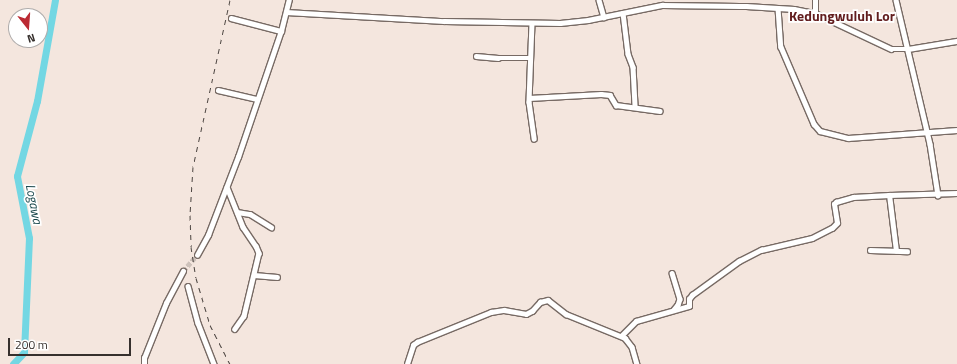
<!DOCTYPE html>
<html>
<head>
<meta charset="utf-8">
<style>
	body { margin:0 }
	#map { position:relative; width:957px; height:364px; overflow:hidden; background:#f4e6de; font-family:"Titillium Web",sans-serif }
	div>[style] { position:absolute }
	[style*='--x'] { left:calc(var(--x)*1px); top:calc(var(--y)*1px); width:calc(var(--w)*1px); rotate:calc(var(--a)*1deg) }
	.river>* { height:7px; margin:-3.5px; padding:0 3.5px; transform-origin:3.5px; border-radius:3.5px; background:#73d7e3 }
	.minor-tunnel>* { height:4.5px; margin-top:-2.25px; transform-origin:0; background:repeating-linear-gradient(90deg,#cec2bb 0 4.5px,transparent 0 6.5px) }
	.roads { filter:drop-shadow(1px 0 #776a64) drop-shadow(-1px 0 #776a64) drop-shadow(0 1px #776a64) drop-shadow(0 -1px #776a64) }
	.minor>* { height:4.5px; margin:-2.25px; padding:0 2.25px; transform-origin:2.25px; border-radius:2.25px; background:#fff }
	.rail>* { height:1px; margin-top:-0.5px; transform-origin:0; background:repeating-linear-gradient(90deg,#4b4440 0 5px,transparent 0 10px) }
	span { translate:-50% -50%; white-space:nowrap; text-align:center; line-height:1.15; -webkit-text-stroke:3.5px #fff; paint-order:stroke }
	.water-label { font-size:13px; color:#0e3e43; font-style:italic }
	.quarter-label { font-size:14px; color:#621d1e; font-weight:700 }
	.north { position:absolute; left:8px; top:8px; width:40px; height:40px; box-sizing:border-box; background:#fff; border:1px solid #afacab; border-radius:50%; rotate:163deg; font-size:11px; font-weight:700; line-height:16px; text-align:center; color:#36302d }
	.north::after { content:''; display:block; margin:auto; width:14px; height:18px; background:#bb2a33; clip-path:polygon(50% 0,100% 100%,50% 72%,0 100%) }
	.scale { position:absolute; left:8px; top:338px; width:123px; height:18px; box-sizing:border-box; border:2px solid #36302d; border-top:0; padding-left:5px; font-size:12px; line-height:14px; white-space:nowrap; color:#36302d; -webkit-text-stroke:3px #fff; paint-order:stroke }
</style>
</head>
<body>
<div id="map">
	<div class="river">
		<div style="--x:13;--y:364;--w:16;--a:-47"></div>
		<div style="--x:24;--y:352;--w:114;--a:-87.5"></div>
		<div style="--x:29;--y:238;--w:63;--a:-101"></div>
		<div style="--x:17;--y:176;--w:78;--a:-75.1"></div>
		<div style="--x:37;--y:101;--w:103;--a:-79.9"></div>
	</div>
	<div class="minor-tunnel">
		<div style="--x:183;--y:271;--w:21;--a:-49"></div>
	</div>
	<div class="roads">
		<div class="minor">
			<div style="--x:599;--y:0;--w:18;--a:74"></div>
			<div style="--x:896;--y:0;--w:148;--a:76.7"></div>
			<div style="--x:930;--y:144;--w:52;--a:81.1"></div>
			<div style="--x:778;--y:8;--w:39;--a:86"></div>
			<div style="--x:781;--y:47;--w:84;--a:66.8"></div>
			<div style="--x:814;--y:124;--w:9;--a:49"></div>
			<div style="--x:820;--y:131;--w:29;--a:14"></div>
			<div style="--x:848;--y:138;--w:109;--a:-4.2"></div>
			<div style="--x:286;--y:12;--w:158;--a:3.3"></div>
			<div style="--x:444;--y:21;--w:116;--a:1"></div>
			<div style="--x:560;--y:23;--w:28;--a:-6"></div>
			<div style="--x:588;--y:20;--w:76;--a:-11.5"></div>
			<div style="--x:662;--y:5;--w:84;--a:0.7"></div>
			<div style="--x:746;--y:6;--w:48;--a:3.6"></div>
			<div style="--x:794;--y:9;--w:21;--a:11"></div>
			<div style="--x:815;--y:13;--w:84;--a:25.3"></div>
			<div style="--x:891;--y:49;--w:17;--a:0"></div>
			<div style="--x:908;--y:49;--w:50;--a:-9.3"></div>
			<div style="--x:623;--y:13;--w:41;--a:83"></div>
			<div style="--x:628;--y:54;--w:14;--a:69"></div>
			<div style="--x:633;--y:67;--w:39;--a:87"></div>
			<div style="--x:815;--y:13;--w:13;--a:-90"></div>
			<div style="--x:231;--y:18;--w:52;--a:14.6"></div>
			<div style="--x:532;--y:23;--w:79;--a:92.2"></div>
			<div style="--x:529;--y:102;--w:37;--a:82"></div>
			<div style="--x:476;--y:56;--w:22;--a:5"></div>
			<div style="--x:498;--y:58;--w:33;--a:0"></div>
			<div style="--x:218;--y:90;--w:40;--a:13"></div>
			<div style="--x:529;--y:98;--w:72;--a:-3.2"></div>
			<div style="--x:601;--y:94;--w:9;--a:6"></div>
			<div style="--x:610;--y:95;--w:12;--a:59"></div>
			<div style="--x:616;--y:105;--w:44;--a:7.8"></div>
			<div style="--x:227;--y:187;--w:43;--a:68.2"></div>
			<div style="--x:243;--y:227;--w:23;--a:56"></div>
			<div style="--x:256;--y:246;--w:8;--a:67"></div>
			<div style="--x:259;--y:253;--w:65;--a:103.4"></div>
			<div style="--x:244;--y:316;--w:16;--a:125"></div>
			<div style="--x:237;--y:212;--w:13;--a:9"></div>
			<div style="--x:250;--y:214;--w:25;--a:32"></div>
			<div style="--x:870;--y:250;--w:37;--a:2"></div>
			<div style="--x:896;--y:251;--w:56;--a:-97.1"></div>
			<div style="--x:889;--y:195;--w:68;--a:-1.7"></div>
			<div style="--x:197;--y:255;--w:23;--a:-61"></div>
			<div style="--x:208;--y:235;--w:84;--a:-69"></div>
			<div style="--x:238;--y:157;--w:133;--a:-71.2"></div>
			<div style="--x:281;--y:31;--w:32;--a:-76"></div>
			<div style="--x:672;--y:273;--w:27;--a:73"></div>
			<div style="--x:680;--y:299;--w:6;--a:108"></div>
			<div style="--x:678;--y:305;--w:6;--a:129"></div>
			<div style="--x:254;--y:275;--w:23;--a:5"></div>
			<div style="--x:188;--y:286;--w:38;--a:75"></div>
			<div style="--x:198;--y:323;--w:44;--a:68.7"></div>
			<div style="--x:621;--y:336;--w:21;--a:-45"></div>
			<div style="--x:636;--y:321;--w:55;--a:-15.8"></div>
			<div style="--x:689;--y:306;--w:7;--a:-90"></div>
			<div style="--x:689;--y:299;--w:5;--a:-53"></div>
			<div style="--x:692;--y:295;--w:58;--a:-35.9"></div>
			<div style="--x:739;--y:261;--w:25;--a:-27"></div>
			<div style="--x:761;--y:250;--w:52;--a:-13.2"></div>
			<div style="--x:812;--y:238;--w:22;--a:-27"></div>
			<div style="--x:832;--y:228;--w:7;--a:-45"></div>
			<div style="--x:837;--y:223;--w:19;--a:-99"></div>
			<div style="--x:834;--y:204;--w:3;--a:-45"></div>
			<div style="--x:836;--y:202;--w:18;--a:-16"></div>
			<div style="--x:853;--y:197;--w:36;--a:-3"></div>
			<div style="--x:144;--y:364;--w:6;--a:-90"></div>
			<div style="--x:144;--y:358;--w:59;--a:-68.2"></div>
			<div style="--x:166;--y:303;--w:36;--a:-62"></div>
			<div style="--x:407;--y:364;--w:20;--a:-72"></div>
			<div style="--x:413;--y:345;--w:5;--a:-37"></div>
			<div style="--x:417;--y:342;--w:80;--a:-22.1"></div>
			<div style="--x:491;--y:312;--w:13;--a:-9"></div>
			<div style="--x:504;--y:310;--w:22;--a:10"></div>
			<div style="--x:526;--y:314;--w:7;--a:-27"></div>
			<div style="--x:532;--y:311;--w:12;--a:-48"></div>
			<div style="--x:540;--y:302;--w:8;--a:-14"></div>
			<div style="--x:548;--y:300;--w:23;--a:38"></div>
			<div style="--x:566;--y:314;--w:64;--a:22.1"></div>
			<div style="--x:625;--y:338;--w:11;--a:52"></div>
			<div style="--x:632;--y:347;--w:18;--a:74"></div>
		</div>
	</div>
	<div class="rail">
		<div style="--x:230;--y:0;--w:171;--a:102.5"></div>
		<div style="--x:193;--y:167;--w:48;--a:93.6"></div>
		<div style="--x:190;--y:215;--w:32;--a:88"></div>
		<div style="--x:191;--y:247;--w:31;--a:81"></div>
		<div style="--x:196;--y:278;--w:49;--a:73.4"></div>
		<div style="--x:210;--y:325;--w:44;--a:62.9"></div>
	</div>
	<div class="water-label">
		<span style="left:34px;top:204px;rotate:79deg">Logawa</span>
	</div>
	<div class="quarter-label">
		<span style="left:842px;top:16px">Kedungwuluh Lor</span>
	</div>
	<div class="north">N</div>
	<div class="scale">200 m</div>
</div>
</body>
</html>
